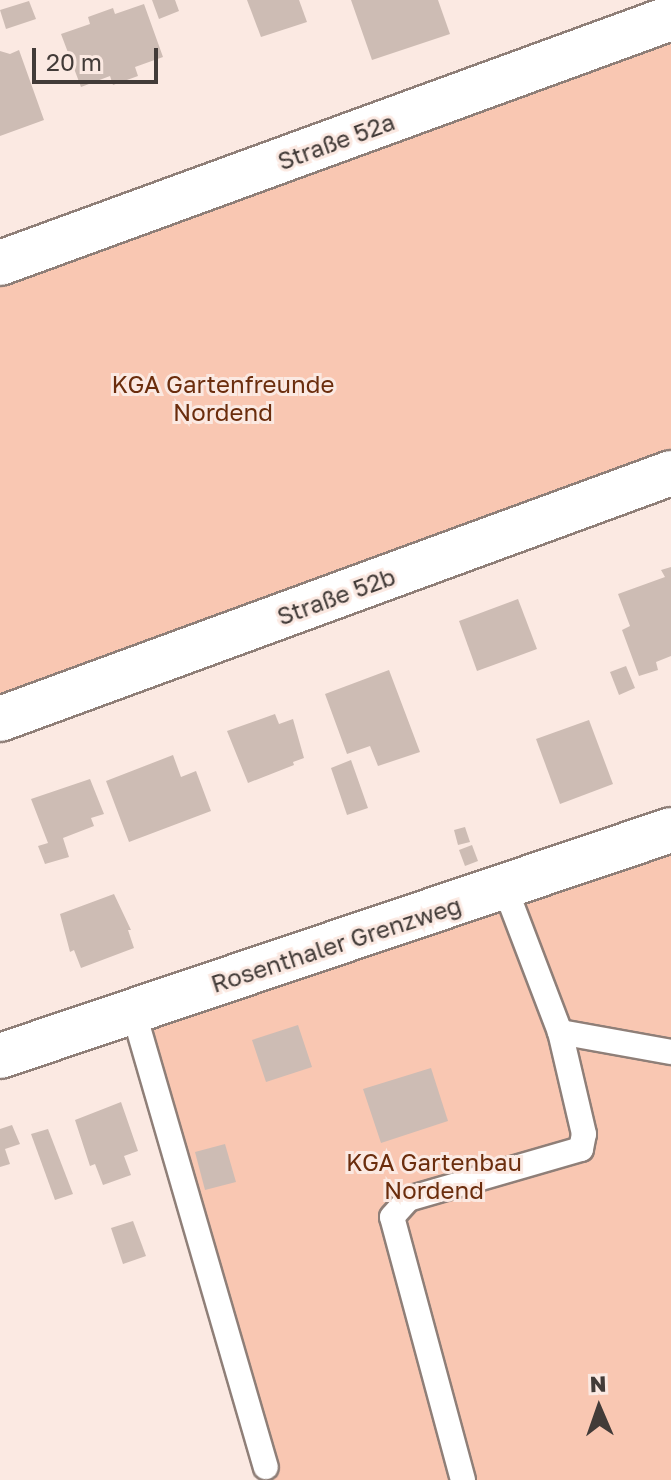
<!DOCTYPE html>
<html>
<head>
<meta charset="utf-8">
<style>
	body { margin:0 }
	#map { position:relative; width:671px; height:1480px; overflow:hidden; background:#fbe9e2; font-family:"Golos Text",sans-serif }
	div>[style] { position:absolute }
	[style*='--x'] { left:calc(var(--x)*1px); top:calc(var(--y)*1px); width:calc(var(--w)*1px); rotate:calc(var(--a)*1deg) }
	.green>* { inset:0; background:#f9c7b2 }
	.building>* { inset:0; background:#cdbcb4 }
	.roads { filter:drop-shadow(2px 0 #8f7f78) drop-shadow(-2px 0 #8f7f78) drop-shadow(0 2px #8f7f78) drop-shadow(0 -2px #8f7f78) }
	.lane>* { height:24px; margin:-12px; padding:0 12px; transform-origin:12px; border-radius:12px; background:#fff }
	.street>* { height:44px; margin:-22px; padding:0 22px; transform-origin:22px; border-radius:22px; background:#fff }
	span { translate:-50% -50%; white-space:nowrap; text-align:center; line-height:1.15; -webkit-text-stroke:6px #fbe9e2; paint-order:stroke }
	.street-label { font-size:24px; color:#423b38 }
	.park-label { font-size:24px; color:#6b2d0d }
	.north { position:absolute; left:559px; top:1368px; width:80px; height:80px; -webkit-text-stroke:6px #fbe9e2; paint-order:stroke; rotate:358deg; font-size:22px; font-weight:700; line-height:32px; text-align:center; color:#423b38 }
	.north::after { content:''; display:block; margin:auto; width:28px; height:36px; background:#423b38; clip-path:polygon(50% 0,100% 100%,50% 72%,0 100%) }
	.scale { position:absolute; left:32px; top:48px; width:126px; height:36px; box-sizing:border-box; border:4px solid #423b38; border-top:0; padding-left:10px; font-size:24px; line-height:28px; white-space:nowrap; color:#423b38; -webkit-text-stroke:6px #fbe9e2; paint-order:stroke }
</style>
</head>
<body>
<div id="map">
	<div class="green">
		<div style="clip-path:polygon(671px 18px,671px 450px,0 696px,0 263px)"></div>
		<div style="clip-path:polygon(671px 842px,671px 1480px,270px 1480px,147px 1020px)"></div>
	</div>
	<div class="building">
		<div style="clip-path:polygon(152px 0,175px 0,179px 11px,159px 19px)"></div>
		<div style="clip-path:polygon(247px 0,299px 0,307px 22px,261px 37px)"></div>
		<div style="clip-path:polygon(351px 0,438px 0,450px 34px,372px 60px)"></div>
		<div style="clip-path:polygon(29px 1px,36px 19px,6px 29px,0 10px)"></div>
		<div style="clip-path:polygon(144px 4px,163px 57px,135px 67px,138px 76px,113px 85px,110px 76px,81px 87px,61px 34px,90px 24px,88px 17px,113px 8px,115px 14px)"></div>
		<div style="clip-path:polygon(19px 50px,44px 120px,0 136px,0 51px,10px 54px)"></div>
		<div style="clip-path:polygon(671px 567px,671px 656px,656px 662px,658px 670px,639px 676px,622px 630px,630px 626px,618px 594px,665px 577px,661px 570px)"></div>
		<div style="clip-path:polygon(518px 599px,537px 649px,477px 671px,459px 621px)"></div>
		<div style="clip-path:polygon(626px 666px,635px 688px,619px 695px,610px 672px)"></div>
		<div style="clip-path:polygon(389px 670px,420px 752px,378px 766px,370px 746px,347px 754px,325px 694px)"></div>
		<div style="clip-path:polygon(275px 714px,279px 724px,293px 719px,304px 758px,293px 762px,294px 765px,248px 783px,227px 731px)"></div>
		<div style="clip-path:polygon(589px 720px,613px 784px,560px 804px,536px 739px)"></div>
		<div style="clip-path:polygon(173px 755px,181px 777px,196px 771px,211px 811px,129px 842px,106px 781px)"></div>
		<div style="clip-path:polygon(351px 760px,368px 808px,347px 815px,331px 768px)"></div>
		<div style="clip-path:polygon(90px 779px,104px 814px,91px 818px,94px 826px,63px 838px,69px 857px,45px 864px,38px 846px,48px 843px,31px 799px)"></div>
		<div style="clip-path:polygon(465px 827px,470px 842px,458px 845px,454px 830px)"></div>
		<div style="clip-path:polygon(472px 845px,478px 861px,465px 866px,459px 850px)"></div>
		<div style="clip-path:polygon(114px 894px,131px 930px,128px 930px,134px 948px,81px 968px,74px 950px,70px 952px,60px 914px)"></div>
		<div style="clip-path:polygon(298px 1025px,312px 1067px,266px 1082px,252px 1040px)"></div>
		<div style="clip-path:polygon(431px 1068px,448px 1121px,381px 1143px,363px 1089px)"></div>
		<div style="clip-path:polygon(121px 1102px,138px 1151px,124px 1156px,131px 1175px,103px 1185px,95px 1164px,90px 1166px,75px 1120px)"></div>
		<div style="clip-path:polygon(12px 1125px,20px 1144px,5px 1149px,10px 1164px,0 1167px,0 1129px)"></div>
		<div style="clip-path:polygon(48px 1129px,73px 1194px,55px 1200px,31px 1134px)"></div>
		<div style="clip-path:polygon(225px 1144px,236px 1182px,205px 1190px,195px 1152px)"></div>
		<div style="clip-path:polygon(133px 1221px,146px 1256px,123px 1264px,111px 1228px)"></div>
	</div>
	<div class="roads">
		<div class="lane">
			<div style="--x:133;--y:1010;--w:476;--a:73.8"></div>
			<div style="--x:560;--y:1032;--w:113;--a:10.2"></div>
			<div style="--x:463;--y:1480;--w:272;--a:-105.1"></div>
			<div style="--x:392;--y:1217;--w:24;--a:-48"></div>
			<div style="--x:408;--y:1199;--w:180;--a:-16.1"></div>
			<div style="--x:581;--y:1149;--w:15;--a:-79"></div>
			<div style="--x:584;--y:1134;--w:105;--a:-103.2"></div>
			<div style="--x:560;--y:1032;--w:154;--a:-110.9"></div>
		</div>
		<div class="street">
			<div style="--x:0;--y:263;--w:714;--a:-20.06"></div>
			<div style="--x:0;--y:719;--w:715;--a:-20.13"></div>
			<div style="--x:0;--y:1056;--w:708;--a:-18.61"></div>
		</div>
	</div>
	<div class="street-label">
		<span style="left:336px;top:141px;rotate:-20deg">Straße 52a</span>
		<span style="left:336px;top:596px;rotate:-20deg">Straße 52b</span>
		<span style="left:336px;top:944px;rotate:-18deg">Rosenthaler Grenzweg</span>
	</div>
	<div class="park-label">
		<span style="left:223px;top:398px">KGA Gartenfreunde<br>Nordend</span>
		<span style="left:434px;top:1176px">KGA Gartenbau<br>Nordend</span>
	</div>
	<div class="north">N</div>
	<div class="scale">20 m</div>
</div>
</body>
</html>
